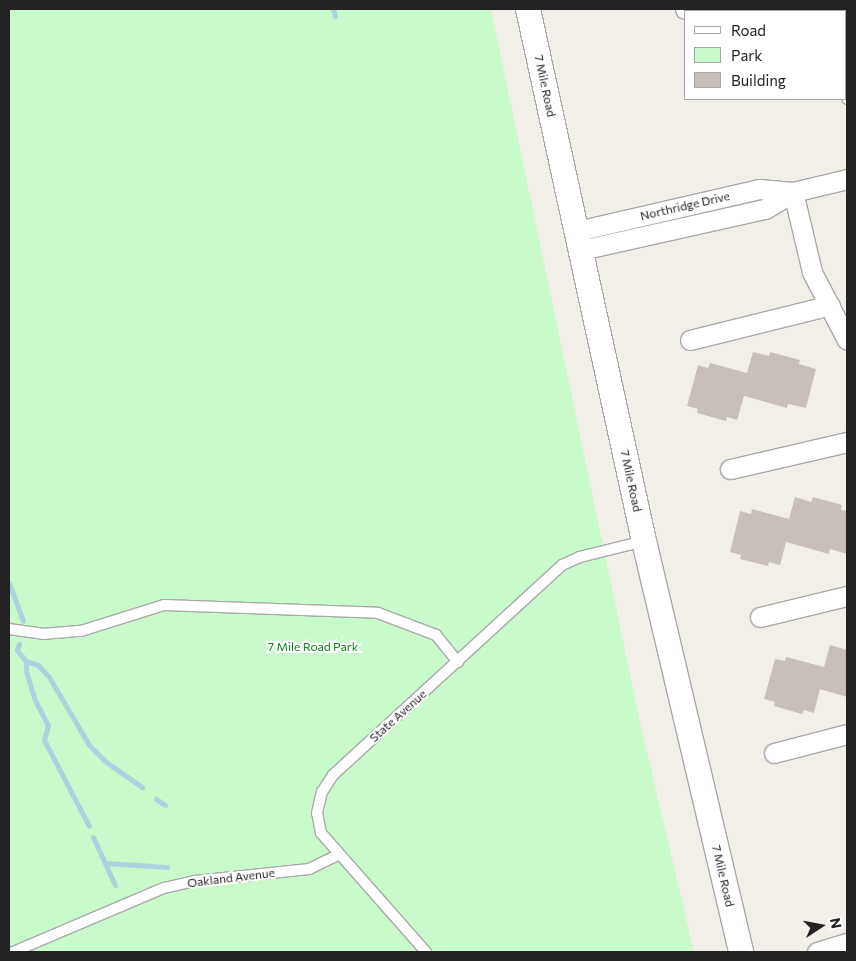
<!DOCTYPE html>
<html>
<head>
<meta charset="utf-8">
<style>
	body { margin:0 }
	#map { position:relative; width:856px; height:961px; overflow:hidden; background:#f2efe9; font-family:Commissioner,sans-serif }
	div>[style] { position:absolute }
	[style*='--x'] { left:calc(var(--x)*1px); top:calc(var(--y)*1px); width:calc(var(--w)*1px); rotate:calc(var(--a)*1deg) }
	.park>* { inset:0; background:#c8facc }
	.stream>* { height:5px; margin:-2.5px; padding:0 2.5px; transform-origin:2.5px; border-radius:2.5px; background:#aad3df }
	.building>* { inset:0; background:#c7bfb8 }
	.roads { filter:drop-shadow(1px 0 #a9a9a9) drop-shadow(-1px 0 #a9a9a9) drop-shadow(0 1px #a9a9a9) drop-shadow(0 -1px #a9a9a9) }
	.service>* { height:10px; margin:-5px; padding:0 5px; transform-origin:5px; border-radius:5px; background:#fff }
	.minor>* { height:19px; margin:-9.5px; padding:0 9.5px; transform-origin:9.5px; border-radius:9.5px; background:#fff }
	.tertiary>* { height:24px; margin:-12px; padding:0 12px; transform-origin:12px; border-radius:12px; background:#fff }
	span { translate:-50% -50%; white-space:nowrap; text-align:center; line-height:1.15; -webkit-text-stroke:4px #fff; paint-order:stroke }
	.street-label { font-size:12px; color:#222 }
	.park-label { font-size:12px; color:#0c8416 }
	.frame { position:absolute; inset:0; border:10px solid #222; pointer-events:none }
	.legend { position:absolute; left:684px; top:10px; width:162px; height:90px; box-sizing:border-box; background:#fff; border:1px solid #a7a7a7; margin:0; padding:6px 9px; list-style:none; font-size:15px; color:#222 }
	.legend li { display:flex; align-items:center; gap:10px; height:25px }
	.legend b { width:25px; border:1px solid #a7a7a7 }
	.north { position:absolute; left:796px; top:901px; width:50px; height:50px; -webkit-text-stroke:4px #fff; paint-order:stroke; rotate:79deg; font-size:14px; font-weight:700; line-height:20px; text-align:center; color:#222 }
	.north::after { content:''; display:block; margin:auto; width:18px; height:22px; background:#222; clip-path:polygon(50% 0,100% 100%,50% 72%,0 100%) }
</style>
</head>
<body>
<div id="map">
	<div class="park">
		<div style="clip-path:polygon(9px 9px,491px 9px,640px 722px,694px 952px,9px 952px)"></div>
	</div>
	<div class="stream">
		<div style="--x:333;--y:9;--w:7;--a:74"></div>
		<div style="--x:9;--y:583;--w:40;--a:69.8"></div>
		<div style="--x:19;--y:644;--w:6;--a:108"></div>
		<div style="--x:17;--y:650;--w:14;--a:51"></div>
		<div style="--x:26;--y:661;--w:10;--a:90"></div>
		<div style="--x:26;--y:671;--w:30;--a:73"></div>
		<div style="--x:35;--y:700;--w:28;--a:63"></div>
		<div style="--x:48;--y:725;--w:16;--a:105"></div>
		<div style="--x:44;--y:740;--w:97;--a:62.4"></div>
		<div style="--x:26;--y:661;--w:13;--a:18"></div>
		<div style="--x:38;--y:665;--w:16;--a:47"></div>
		<div style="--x:49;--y:677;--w:79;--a:59.5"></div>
		<div style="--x:89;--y:745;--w:24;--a:45"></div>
		<div style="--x:106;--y:762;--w:44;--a:34.8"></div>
		<div style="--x:156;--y:799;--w:11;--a:34"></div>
		<div style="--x:93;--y:837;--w:53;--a:65.4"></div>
		<div style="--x:106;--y:863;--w:61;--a:3.8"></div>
	</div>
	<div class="building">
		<div style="clip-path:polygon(753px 352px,769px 356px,770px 352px,800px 360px,799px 364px,816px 369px,806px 408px,788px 404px,787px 408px,744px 396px,737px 420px,727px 417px,726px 421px,697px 413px,698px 409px,687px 406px,698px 365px,708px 368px,710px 363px,747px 373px)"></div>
		<div style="clip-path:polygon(795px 497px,811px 502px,813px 497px,842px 505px,841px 510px,847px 511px,847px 554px,830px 549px,829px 554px,786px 542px,780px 565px,769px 562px,768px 566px,740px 559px,741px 555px,730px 552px,740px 511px,751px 514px,752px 509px,789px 519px)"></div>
		<div style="clip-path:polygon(830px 645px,847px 650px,847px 697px,820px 689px,814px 713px,804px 710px,802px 714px,774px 706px,775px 702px,764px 699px,775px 659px,785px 661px,786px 657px,824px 667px)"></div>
	</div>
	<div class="roads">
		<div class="service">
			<div style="--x:822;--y:9;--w:2;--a:63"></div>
			<div style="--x:845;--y:90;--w:9;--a:77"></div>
			<div style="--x:9;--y:629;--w:34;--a:8"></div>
			<div style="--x:43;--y:634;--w:38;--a:-5"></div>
			<div style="--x:81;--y:631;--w:87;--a:-17.4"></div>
			<div style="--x:164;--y:605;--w:214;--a:2.1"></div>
			<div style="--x:378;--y:613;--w:62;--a:20.8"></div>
			<div style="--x:436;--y:635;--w:35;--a:51"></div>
			<div style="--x:13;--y:952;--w:164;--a:-23"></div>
			<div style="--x:164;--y:888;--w:32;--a:-13"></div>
			<div style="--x:195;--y:881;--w:115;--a:-6"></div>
			<div style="--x:309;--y:869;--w:32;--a:-26"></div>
			<div style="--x:426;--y:952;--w:159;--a:-131.4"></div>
			<div style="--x:321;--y:833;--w:20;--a:-101"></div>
			<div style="--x:317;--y:813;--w:22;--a:-77"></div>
			<div style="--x:322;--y:792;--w:20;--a:-57"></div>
			<div style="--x:333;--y:775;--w:311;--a:-42.5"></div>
			<div style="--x:562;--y:565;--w:20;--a:-24"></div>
			<div style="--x:580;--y:557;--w:66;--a:-14"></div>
		</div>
		<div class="minor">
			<div style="--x:685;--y:9;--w:34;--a:0"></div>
			<div style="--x:793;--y:192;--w:82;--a:76.6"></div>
			<div style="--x:812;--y:272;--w:76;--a:62.8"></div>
			<div style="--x:577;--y:231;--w:187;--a:-13"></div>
			<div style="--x:759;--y:189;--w:34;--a:5"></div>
			<div style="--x:581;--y:250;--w:189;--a:-12.6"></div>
			<div style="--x:765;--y:209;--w:33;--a:-31"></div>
			<div style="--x:793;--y:192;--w:56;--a:-13.5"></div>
			<div style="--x:690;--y:340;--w:144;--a:-14"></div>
			<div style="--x:730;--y:469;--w:120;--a:-13"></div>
			<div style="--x:760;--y:617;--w:89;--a:-13.6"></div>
			<div style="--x:774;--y:753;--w:75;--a:-14.6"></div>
			<div style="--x:817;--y:952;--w:31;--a:-17"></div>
		</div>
		<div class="tertiary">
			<div style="--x:528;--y:9;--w:544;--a:77.7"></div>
			<div style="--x:644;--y:541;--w:422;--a:76.7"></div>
		</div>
	</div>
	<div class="street-label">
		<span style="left:545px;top:86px;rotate:78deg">7 Mile Road</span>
		<span style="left:685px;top:206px;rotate:-13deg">Northridge Drive</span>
		<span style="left:631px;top:481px;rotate:78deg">7 Mile Road</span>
		<span style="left:398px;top:716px;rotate:-42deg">State Avenue</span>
		<span style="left:723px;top:876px;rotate:77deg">7 Mile Road</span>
		<span style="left:231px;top:878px;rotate:-7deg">Oakland Avenue</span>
	</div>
	<div class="park-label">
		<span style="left:313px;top:647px">7 Mile Road Park</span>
	</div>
	<div class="frame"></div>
	<ul class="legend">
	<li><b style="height:6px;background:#fff"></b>Road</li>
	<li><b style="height:14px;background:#c8facc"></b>Park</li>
	<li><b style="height:14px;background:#c7bfb8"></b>Building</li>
	</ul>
	<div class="north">N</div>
</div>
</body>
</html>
